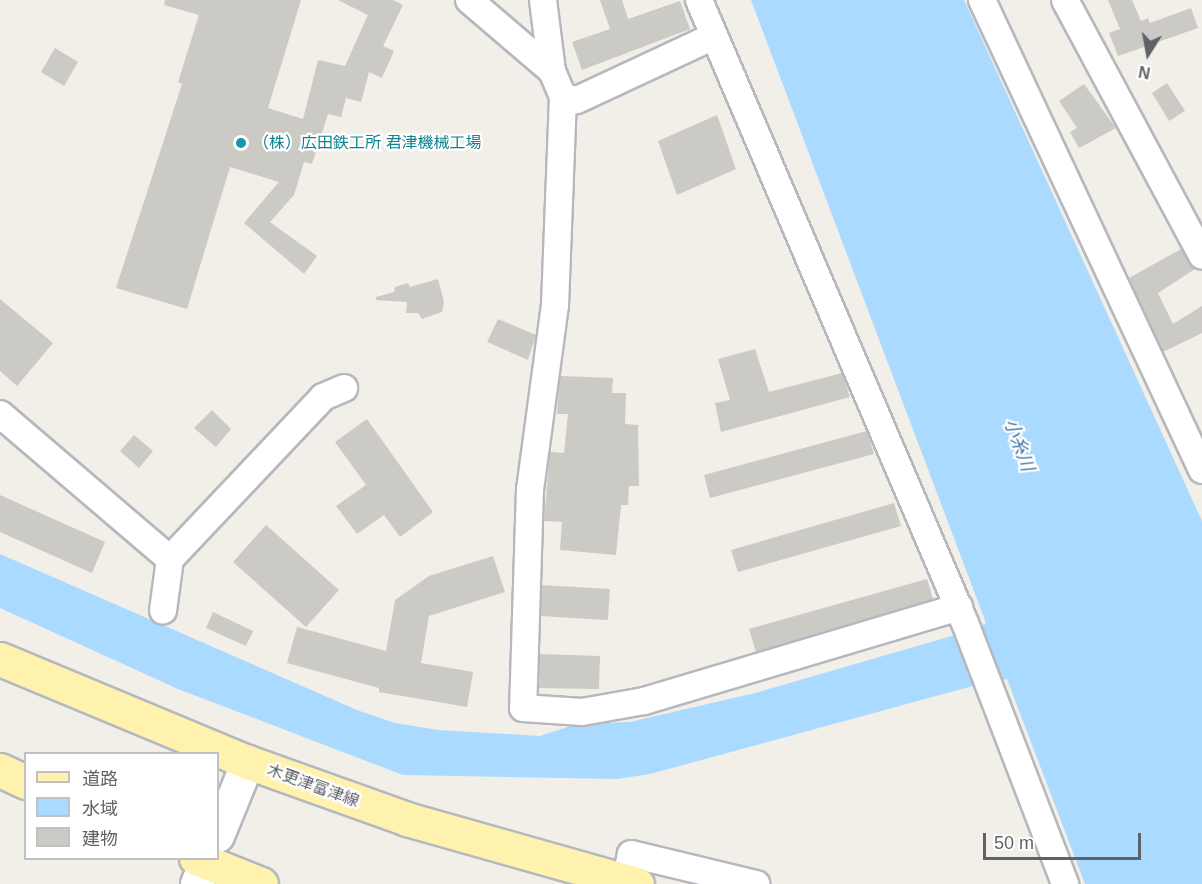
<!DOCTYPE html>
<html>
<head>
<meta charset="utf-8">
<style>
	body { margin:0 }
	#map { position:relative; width:1202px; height:884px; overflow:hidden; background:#f1efe8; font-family:Helvetica,"Noto Sans JP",sans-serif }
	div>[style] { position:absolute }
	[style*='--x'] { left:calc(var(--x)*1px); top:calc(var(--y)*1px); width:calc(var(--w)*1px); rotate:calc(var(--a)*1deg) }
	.water>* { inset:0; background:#aadaff }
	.building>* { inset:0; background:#cccac5 }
	.roads { filter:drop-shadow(2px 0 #b5b8bc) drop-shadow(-2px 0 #b5b8bc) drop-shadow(0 2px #b5b8bc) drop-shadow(0 -2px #b5b8bc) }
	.minor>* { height:26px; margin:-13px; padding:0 13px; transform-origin:13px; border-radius:13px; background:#fff }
	.tertiary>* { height:32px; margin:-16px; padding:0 16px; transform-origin:16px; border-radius:16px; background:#fff }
	.primary>* { height:33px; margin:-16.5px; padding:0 16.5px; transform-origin:16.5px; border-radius:16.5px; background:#fff2af }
	.dots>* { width:16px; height:16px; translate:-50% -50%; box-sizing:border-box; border:3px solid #fff; border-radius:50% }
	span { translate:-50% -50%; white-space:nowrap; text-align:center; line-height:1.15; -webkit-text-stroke:4.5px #fff; paint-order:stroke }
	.culture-label { font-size:16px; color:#0d838f }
	.left { translate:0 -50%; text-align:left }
	.street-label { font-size:16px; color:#5f6368 }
	.water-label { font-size:18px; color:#4174aa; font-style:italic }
	.legend { position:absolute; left:24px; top:752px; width:195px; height:108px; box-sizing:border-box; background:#fff; border:2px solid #bfc1c3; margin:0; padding:8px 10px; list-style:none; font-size:18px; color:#5f6368 }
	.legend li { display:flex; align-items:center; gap:12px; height:30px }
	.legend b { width:30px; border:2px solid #bfc1c3 }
	.north { position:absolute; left:1118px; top:24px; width:60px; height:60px; -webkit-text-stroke:4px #fff; paint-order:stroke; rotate:191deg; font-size:16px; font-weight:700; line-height:24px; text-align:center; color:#5f6368 }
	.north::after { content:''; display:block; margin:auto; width:21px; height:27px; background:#5f6368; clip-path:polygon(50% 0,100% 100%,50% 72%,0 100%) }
	.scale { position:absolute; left:983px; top:833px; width:158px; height:27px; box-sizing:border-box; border:3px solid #5f6368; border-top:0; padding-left:8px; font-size:18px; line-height:21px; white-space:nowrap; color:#5f6368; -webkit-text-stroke:4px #fff; paint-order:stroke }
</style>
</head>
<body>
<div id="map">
	<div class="water">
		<div style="clip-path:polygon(751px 0,964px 0,1202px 521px,1202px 884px,1085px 884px,1007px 679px,995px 681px,975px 629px,986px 623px)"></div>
		<div style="clip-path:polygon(0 554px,357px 710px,395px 723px,438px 730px,540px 736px,577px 724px,630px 722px,755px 693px,962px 633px,980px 684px,650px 774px,617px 779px,403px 775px,178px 689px,0 608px)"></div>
	</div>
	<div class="building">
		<div style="clip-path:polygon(165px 0,301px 0,268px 108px,303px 119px,318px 60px,345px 66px,368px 15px,338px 0,393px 0,403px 5px,383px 46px,394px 51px,382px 78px,369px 72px,361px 102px,346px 98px,341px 117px,328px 114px,312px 164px,304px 162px,294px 195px,270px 222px,317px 256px,304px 274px,244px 223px,279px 182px,230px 167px,187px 309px,116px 288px,182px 84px,178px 82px,199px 15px,164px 5px)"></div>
		<div style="clip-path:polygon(600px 0,622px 0,628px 19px,680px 1px,690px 29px,582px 70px,572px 42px,610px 29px)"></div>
		<div style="clip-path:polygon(1108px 0,1132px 0,1141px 21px,1148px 18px,1150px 23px,1191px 8px,1198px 28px,1118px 56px,1109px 33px,1120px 29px)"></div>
		<div style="clip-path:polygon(55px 48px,78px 62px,64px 86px,41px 72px)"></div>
		<div style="clip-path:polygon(1167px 83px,1185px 111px,1169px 121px,1152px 93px)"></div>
		<div style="clip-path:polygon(1084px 84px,1116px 128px,1079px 148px,1070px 132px,1077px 128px,1059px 101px)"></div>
		<div style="clip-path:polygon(717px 115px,736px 169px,677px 195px,658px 141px)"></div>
		<div style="clip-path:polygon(1181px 249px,1195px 269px,1158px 293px,1173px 324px,1202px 306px,1202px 333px,1163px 352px,1129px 278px)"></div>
		<div style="clip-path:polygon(438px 279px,444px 302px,442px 312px,422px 319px,418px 313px,406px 313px,407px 302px,376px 300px,376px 297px,394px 292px,395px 287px,408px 283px,410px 287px)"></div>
		<div style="clip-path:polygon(0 299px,53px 343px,17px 386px,0 371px)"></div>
		<div style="clip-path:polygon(498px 319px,536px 335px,528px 360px,487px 342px)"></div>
		<div style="clip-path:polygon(755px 349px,769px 392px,842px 373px,850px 397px,721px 432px,715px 403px,730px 400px,718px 359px)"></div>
		<div style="clip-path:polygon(560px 376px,613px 378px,612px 393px,626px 393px,625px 424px,638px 425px,639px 486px,629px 486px,628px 505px,621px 505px,616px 555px,560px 550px,562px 522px,544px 521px,550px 452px,564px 453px,568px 414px,557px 414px)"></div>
		<div style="clip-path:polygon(212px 410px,231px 429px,216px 447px,194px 428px)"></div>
		<div style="clip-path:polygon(367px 419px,433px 512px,400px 537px,384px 515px,357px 534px,336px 506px,366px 485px,335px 442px)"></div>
		<div style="clip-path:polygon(867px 431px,874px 454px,710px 498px,704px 475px)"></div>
		<div style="clip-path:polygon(134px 435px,153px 451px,139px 468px,120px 451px)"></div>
		<div style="clip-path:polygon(0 495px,105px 542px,92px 573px,0 532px)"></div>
		<div style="clip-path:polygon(894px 503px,901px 526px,738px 572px,731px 550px)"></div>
		<div style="clip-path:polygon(266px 525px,339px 590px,306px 627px,233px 562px)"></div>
		<div style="clip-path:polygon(493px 556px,505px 592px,429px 616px,421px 663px,473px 672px,467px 707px,379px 692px,379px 688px,287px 663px,297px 627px,386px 651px,395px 600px,429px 576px)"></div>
		<div style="clip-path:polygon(927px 579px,933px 599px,756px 652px,749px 629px)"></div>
		<div style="clip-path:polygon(542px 585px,610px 589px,608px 620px,541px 616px)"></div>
		<div style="clip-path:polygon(213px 612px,253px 631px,246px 646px,206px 628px)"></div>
		<div style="clip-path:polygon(540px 654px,600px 656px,599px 689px,539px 688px)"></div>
	</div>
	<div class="roads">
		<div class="minor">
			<div style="--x:469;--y:0;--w:109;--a:40.5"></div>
			<div style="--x:543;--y:0;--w:72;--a:82.8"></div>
			<div style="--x:552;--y:71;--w:28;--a:67"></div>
			<div style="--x:563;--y:97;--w:208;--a:92.2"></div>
			<div style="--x:555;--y:305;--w:186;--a:97.7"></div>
			<div style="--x:530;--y:489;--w:219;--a:91.8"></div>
			<div style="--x:523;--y:708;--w:59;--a:3.9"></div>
			<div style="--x:582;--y:712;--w:63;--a:-10.1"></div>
			<div style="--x:644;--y:701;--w:329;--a:-16.6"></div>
			<div style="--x:699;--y:0;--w:677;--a:66.88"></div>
			<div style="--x:965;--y:623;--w:280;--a:69"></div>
			<div style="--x:982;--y:0;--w:519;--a:64.92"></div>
			<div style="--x:1065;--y:0;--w:290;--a:61.8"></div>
			<div style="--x:563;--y:97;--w:14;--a:12"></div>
			<div style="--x:577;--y:100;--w:149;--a:-25"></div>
			<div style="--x:0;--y:414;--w:223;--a:40.5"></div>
			<div style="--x:170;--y:559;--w:52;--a:97.7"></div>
			<div style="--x:170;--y:559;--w:223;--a:-46.6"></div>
			<div style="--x:323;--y:397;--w:23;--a:-23"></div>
			<div style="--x:626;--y:881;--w:27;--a:-80"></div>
			<div style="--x:631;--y:854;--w:129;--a:13.5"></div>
		</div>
		<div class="tertiary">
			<div style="--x:218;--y:836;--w:80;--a:-67.9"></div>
			<div style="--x:197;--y:884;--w:28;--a:-67"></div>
		</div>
		<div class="primary">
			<div style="--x:0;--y:659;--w:269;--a:22.6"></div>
			<div style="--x:248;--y:762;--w:169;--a:19.7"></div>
			<div style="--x:407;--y:819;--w:239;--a:15.8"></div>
			<div style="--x:0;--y:770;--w:29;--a:25"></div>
			<div style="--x:196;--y:858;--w:70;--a:21.8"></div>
		</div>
	</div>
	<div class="dots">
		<div style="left:241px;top:143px;background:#0f9aa8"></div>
	</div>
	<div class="culture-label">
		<span class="left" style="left:253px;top:143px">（株）広田鉄工所 君津機械工場</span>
	</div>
	<div class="street-label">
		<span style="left:313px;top:786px;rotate:20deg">木更津富津線</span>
	</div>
	<div class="water-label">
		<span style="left:1019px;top:445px;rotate:70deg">小糸川</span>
	</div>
	<ul class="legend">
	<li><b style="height:8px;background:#fff2af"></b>道路</li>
	<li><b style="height:16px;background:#aadaff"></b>水域</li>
	<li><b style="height:16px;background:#cccac5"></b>建物</li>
	</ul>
	<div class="north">N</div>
	<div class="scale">50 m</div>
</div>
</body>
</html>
